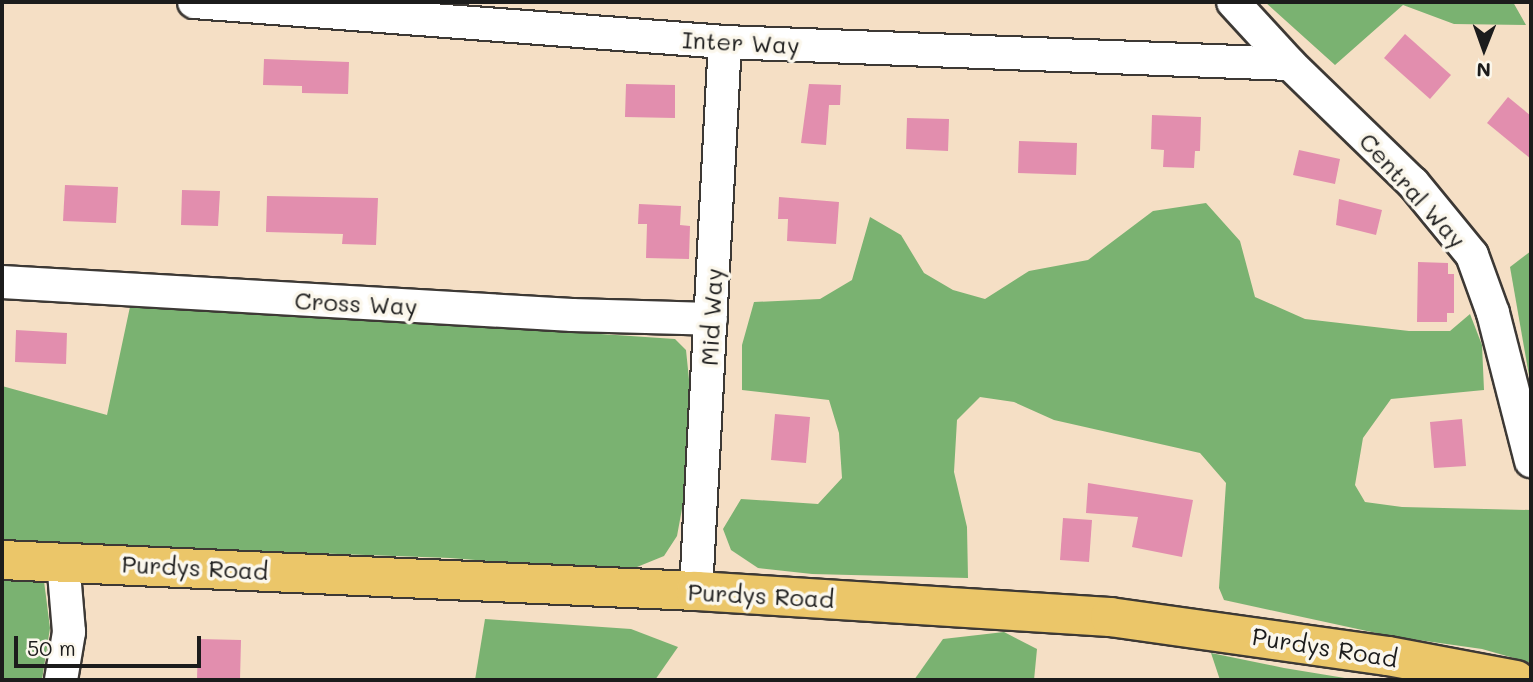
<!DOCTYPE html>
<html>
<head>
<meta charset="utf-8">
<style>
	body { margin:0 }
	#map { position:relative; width:1533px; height:682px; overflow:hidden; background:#f5dfc5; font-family:Mali,sans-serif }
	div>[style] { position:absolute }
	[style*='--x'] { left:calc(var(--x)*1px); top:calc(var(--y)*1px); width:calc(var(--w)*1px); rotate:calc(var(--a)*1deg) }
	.forest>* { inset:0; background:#7ab271 }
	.building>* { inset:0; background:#e28eae }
	.roads { filter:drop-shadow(2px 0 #3d3935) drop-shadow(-2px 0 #3d3935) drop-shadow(0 2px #3d3935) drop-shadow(0 -2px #3d3935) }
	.minor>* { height:32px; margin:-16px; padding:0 16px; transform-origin:16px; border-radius:16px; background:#fff }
	.major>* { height:38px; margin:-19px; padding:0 19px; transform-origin:19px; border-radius:19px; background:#ebc669 }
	span { translate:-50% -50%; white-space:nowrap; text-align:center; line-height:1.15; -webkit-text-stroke:7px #fbf7ec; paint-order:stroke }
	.street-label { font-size:24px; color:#1c1c1c }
	.frame { position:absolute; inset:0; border:4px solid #1c1c1c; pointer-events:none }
	.north { position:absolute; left:1449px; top:14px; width:70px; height:70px; -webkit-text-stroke:5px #fbf7ec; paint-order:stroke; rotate:181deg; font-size:19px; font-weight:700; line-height:28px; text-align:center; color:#1c1c1c }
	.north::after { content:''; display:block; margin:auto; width:24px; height:32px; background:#1c1c1c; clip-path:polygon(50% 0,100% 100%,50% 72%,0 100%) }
	.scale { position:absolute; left:14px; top:636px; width:187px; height:32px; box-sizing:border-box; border:4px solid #1c1c1c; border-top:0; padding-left:9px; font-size:21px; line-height:24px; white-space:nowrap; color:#1c1c1c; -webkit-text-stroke:5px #fbf7ec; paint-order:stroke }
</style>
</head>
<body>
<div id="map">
	<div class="forest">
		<div style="clip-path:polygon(1265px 2px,1513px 2px,1526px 25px,1454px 24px,1403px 5px,1335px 65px)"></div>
		<div style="clip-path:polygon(1206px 203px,1240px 241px,1255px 297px,1305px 319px,1409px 331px,1450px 331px,1470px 314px,1482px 345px,1484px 390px,1391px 399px,1363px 438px,1355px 485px,1365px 502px,1402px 507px,1531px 510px,1531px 663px,1482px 649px,1390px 636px,1224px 600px,1219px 588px,1226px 483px,1200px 453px,1054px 420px,1014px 402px,980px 397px,957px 420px,954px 472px,967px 527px,968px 578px,812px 574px,758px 568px,731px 550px,723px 529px,741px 499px,818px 504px,842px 478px,839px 433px,829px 400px,742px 390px,742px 345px,754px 302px,820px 299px,852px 280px,870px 217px,901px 235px,924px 273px,953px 290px,985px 299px,1029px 271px,1088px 260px,1153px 211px)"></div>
		<div style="clip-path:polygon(1531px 251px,1531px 387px,1510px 267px)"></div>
		<div style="clip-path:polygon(131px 302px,675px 339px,686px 350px,690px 389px,684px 498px,677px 536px,664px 556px,637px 567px,579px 568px,450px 558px,2px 542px,2px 386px,107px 415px)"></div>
		<div style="clip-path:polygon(2px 580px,44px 581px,50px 628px,42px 680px,2px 680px)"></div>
		<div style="clip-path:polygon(485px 619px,631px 629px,678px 647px,655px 680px,475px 680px)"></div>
		<div style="clip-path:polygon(1004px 632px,1037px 649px,1034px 680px,914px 680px,943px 639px)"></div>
		<div style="clip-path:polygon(1211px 653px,1284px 668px,1357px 680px,1220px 680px)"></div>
	</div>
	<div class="building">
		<div style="clip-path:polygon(1405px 34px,1451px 75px,1430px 99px,1384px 58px)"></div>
		<div style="clip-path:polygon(264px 59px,349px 62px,348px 94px,302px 93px,302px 86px,263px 85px)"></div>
		<div style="clip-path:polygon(626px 84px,675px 85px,675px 118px,625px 117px)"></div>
		<div style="clip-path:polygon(809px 84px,841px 85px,840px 105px,829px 105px,826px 145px,801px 143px)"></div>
		<div style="clip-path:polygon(1508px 97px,1531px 116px,1531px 159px,1487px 123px)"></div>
		<div style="clip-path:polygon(1152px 115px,1201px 117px,1200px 151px,1195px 151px,1194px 168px,1163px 167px,1164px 150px,1151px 149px)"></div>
		<div style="clip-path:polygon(907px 118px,949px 119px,948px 151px,906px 149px)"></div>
		<div style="clip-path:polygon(1019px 141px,1077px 143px,1076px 175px,1018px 173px)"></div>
		<div style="clip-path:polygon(1299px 150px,1340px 159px,1335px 184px,1293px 175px)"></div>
		<div style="clip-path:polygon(65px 185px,118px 187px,116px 223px,63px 221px)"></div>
		<div style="clip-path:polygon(182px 190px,220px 191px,218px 226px,181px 225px)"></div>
		<div style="clip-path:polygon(267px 196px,378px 198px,376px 245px,342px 244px,343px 234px,266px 232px)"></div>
		<div style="clip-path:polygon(779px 197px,839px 202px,836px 244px,787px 241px,788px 219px,778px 219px)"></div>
		<div style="clip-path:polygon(1339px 199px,1382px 210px,1376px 235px,1336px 225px)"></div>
		<div style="clip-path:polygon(639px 204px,681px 206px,680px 225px,690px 226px,689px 259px,646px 258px,647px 224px,638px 224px)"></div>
		<div style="clip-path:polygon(1418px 262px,1448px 263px,1448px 274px,1454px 274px,1454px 313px,1447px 313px,1447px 322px,1417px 322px)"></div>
		<div style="clip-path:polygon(16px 330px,67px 333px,66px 364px,15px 362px)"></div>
		<div style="clip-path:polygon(775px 414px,810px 417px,806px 463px,771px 460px)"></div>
		<div style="clip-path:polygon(1462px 419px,1466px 466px,1434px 468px,1430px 422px)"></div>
		<div style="clip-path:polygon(1088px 483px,1193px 500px,1182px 557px,1132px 547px,1138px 517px,1086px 513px)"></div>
		<div style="clip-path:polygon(1063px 518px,1092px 520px,1089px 562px,1060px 560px)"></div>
		<div style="clip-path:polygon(198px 639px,241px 640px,240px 680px,197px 680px)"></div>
	</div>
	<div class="roads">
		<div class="minor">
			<div style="--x:194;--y:2;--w:533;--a:4.31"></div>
			<div style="--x:725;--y:42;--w:565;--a:2.23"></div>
			<div style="--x:1233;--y:2;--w:84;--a:47.4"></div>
			<div style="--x:1290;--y:64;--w:171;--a:44.1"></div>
			<div style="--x:1413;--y:183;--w:93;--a:50.7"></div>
			<div style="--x:1472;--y:255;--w:62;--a:70.1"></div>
			<div style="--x:1493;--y:313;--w:153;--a:75.6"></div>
			<div style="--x:2;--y:282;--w:571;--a:3.31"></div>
			<div style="--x:572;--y:315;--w:139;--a:1.6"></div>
			<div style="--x:696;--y:591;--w:550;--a:-86.98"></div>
			<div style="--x:61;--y:680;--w:49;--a:-80.5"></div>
			<div style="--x:69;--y:632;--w:71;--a:-94.8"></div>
		</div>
		<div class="major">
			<div style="--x:2;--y:560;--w:695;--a:2.56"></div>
			<div style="--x:696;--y:591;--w:415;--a:3.6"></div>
			<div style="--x:1110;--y:617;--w:281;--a:8"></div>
			<div style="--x:1388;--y:656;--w:130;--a:10.6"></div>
		</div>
	</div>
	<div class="street-label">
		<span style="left:741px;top:42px;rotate:3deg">Inter Way</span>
		<span style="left:1413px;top:190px;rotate:48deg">Central Way</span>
		<span style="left:356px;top:303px;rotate:3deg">Cross Way</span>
		<span style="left:711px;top:317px;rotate:-87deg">Mid Way</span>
		<span style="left:195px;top:567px;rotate:3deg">Purdys Road</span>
		<span style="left:761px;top:595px;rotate:3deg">Purdys Road</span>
		<span style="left:1325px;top:647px;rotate:9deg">Purdys Road</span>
	</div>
	<div class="frame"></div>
	<div class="north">N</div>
	<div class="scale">50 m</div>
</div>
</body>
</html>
